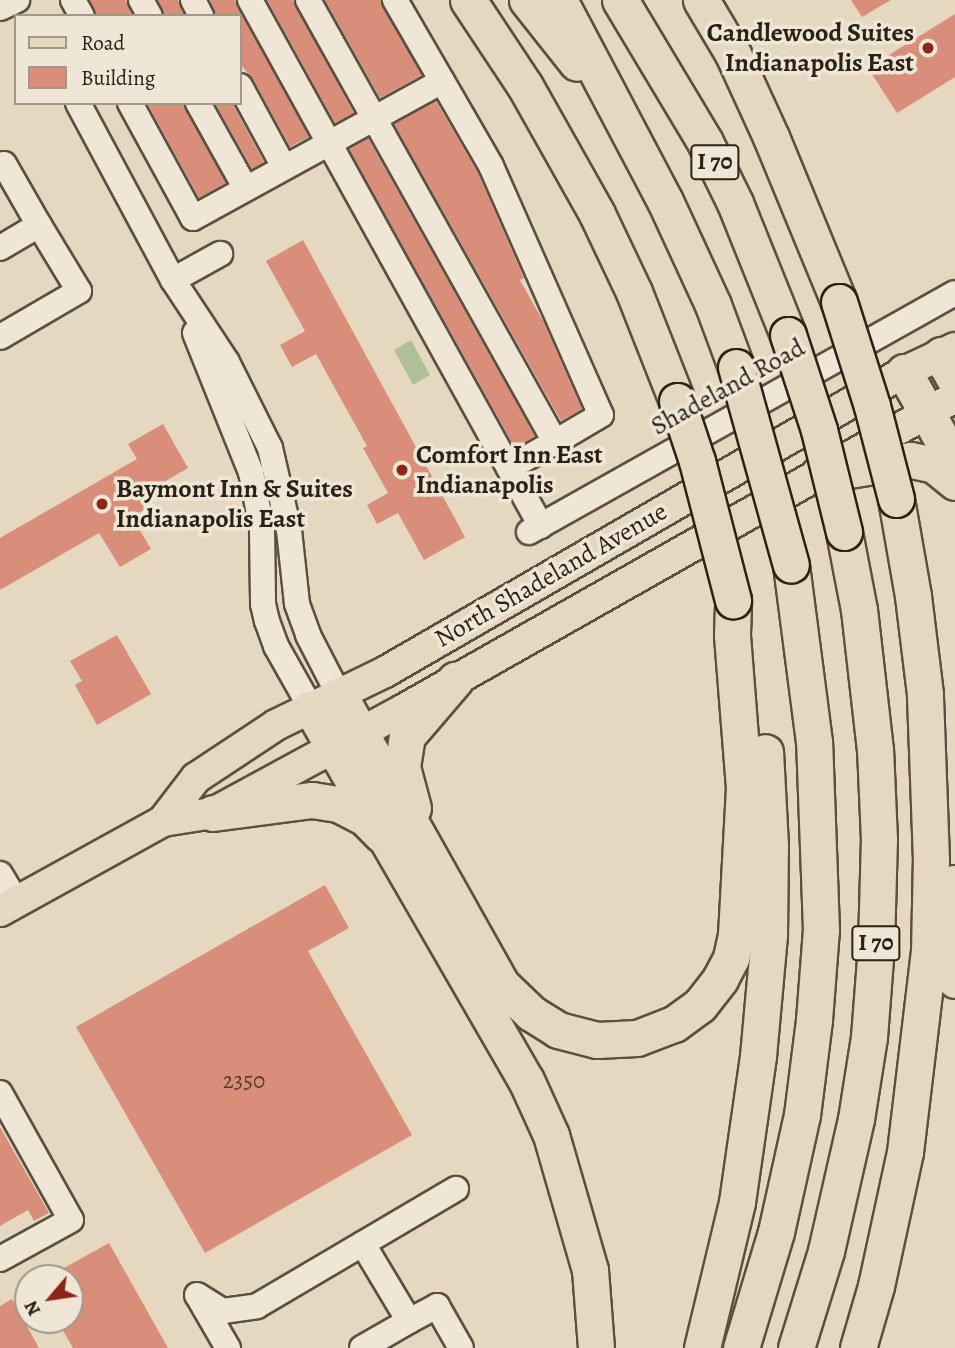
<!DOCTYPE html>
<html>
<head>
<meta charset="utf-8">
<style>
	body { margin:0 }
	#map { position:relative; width:955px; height:1348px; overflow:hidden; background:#e6d8c0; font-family:Alegreya,serif }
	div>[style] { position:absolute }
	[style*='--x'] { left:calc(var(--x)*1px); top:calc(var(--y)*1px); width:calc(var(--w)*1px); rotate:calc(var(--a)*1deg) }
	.green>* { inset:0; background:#b0c096 }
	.building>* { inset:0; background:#d98e79 }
	.roads { filter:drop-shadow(2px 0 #595041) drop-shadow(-2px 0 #595041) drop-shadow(0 2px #595041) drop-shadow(0 -2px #595041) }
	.minor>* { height:24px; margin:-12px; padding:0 12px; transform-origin:12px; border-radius:12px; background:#efe6d6 }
	.major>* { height:30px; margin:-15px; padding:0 15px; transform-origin:15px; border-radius:15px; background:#e6d8c0 }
	.highway>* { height:35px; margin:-17.5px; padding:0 17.5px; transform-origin:17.5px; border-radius:17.5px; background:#e6d8c0 }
	.bridges { filter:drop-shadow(2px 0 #2a2217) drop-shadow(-2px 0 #2a2217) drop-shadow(0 2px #2a2217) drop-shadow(0 -2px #2a2217) }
	.highway-bridge>* { height:35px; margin:-17.5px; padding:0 17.5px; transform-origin:17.5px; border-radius:17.5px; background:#e6d8c0 }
	.dots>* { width:19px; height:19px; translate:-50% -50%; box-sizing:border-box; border:4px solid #efe6d6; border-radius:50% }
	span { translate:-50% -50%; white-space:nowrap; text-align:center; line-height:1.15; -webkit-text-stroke:7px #efe6d6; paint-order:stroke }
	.number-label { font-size:23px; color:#563d30 }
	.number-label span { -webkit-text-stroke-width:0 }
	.shield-label span { padding:2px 5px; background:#efe6d6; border:2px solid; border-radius:5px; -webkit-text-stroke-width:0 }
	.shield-label { font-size:24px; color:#2a2217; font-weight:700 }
	.poi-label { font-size:26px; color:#2a2217; font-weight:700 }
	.right { translate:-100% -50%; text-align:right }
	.left { translate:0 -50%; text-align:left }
	.street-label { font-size:26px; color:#2a2217 }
	.legend { position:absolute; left:14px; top:14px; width:228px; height:91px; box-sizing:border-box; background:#efe6d6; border:2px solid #a0988a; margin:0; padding:9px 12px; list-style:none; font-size:21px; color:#2a2217 }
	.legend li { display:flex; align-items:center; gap:14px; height:35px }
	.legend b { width:35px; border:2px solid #a0988a }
	.north { position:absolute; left:14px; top:1264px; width:70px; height:70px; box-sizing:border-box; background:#efe6d6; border:2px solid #a0988a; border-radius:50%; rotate:241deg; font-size:19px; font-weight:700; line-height:28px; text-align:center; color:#2a2217 }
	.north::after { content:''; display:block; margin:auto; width:24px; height:32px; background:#8f2418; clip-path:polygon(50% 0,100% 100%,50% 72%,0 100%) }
</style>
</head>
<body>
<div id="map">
	<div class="green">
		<div style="clip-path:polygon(411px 340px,430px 375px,413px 385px,394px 350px)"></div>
	</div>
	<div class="building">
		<div style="clip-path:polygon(90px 0,126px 0,133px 16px,97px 16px)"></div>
		<div style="clip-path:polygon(158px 0,178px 0,184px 16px,165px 16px)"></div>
		<div style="clip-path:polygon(210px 0,235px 0,309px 137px,290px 147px,253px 79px,240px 64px,240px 16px,216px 16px)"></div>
		<div style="clip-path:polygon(267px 0,293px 0,354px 113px,335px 123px)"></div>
		<div style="clip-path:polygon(325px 0,380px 0,422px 75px,380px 98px)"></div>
		<div style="clip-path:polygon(851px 0,891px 0,862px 17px)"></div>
		<div style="clip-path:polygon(955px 14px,955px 77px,897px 113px,868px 68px)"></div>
		<div style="clip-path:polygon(436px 101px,478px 173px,524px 278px,520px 280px,544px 323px,582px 409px,561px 421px,394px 124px)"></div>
		<div style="clip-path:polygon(147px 103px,183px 103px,226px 183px,199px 198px)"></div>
		<div style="clip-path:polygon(215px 103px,232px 103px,264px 162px,252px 169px)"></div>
		<div style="clip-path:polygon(368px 138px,535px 436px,515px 448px,349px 149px)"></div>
		<div style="clip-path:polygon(303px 240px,465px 537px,424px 560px,398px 513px,377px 524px,367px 505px,388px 493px,363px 448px,367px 446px,316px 354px,292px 367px,280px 345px,305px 331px,266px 261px)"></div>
		<div style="clip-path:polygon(163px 424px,188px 468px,140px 496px,147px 508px,132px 517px,151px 549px,120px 567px,99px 533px,0 590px,0 538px,137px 459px,128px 444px)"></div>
		<div style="clip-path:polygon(117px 635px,151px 694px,97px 725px,75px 685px,82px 681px,70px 661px)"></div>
		<div style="clip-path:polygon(325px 885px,349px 928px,308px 951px,412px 1135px,205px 1253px,76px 1027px)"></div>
		<div style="clip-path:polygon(0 1127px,49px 1213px,34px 1221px,28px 1210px,0 1226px)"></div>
		<div style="clip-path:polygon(109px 1243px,168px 1348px,73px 1348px,57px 1320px,70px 1320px,70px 1278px,46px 1278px)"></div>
		<div style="clip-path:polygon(12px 1299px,39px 1348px,0 1348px,0 1306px)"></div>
	</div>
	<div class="roads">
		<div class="minor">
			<div style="--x:73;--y:0;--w:18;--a:61"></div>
			<div style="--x:141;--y:0;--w:18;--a:61"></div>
			<div style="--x:193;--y:0;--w:18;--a:63"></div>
			<div style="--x:250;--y:0;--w:601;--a:61.05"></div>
			<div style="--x:308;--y:0;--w:506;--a:60.8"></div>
			<div style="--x:555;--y:442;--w:53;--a:150.5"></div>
			<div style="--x:0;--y:8;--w:19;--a:-25"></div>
			<div style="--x:442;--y:81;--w:98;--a:60"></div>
			<div style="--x:491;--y:166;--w:272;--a:66.2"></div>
			<div style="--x:601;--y:415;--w:53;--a:149.6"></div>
			<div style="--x:240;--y:86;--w:92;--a:61.5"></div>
			<div style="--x:78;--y:103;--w:201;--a:61.8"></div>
			<div style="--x:173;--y:280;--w:98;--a:56.6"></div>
			<div style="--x:227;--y:362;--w:96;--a:63.4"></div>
			<div style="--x:270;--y:448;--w:84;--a:77"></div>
			<div style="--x:289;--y:530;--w:74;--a:83.8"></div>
			<div style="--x:297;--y:604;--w:33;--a:70"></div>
			<div style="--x:308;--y:635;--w:68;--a:62.7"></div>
			<div style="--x:130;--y:103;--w:131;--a:61.3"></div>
			<div style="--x:193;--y:218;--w:284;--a:-28.8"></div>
			<div style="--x:442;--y:81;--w:94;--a:-120.1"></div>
			<div style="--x:198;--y:103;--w:98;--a:60.8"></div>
			<div style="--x:0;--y:166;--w:4;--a:-27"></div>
			<div style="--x:4;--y:164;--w:70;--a:60.2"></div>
			<div style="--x:0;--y:248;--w:45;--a:-30.5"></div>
			<div style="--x:39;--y:225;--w:77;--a:58.8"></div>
			<div style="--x:79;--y:291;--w:91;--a:149.8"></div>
			<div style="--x:173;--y:280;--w:54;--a:-29"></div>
			<div style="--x:195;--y:333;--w:150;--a:68.1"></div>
			<div style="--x:251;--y:472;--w:58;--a:79.1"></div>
			<div style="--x:262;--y:529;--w:75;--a:89.2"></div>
			<div style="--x:263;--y:604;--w:17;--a:77"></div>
			<div style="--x:267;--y:621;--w:27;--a:70"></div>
			<div style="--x:276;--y:646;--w:71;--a:60.6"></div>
			<div style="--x:529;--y:532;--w:488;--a:-29.3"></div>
			<div style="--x:0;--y:874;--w:33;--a:59"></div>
			<div style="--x:0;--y:1093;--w:145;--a:60.8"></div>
			<div style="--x:71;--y:1220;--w:81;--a:151.2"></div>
			<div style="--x:197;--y:1295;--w:31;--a:32"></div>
			<div style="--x:223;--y:1311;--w:34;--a:-8"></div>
			<div style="--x:257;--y:1306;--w:231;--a:-30.5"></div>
			<div style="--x:199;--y:1298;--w:58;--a:59.9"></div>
			<div style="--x:409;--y:1321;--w:32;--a:-28"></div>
			<div style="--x:437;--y:1306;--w:48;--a:60.3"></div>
			<div style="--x:362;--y:1348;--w:54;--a:-29.9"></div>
			<div style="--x:409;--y:1321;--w:90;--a:-120.9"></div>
		</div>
		<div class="major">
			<div style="--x:163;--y:821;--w:54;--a:-52.5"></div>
			<div style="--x:196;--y:778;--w:96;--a:-33.5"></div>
			<div style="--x:276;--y:725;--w:121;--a:-25.9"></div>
			<div style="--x:385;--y:672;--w:599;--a:-30.03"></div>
			<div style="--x:904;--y:372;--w:56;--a:-25.2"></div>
			<div style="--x:0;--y:911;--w:186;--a:-28.9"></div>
			<div style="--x:163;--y:821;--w:51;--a:-9.1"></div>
			<div style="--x:213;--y:813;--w:214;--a:-28.5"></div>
			<div style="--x:401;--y:711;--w:637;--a:-29.54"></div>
		</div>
		<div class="highway">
			<div style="--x:468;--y:0;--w:103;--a:56.5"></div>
			<div style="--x:525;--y:86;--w:147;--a:60.6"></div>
			<div style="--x:597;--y:214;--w:86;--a:64.6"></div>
			<div style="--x:634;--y:292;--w:117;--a:68.5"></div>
			<div style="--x:527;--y:0;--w:80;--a:51.6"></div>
			<div style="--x:559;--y:0;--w:227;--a:62.2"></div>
			<div style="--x:665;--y:201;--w:115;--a:65.2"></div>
			<div style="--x:713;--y:305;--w:66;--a:69.6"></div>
			<div style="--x:620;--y:0;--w:165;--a:59.1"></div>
			<div style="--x:705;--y:142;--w:68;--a:63.8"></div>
			<div style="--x:735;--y:203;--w:142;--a:68.1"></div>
			<div style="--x:701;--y:0;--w:63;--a:59.3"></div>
			<div style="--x:733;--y:54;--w:91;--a:65.4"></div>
			<div style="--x:771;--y:137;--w:178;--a:67.6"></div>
			<div style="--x:941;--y:355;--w:29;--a:61"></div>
			<div style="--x:904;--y:372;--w:104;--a:60.7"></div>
			<div style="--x:818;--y:475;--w:94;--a:-9.2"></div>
			<div style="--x:911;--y:460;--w:24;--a:12"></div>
			<div style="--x:934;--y:465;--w:27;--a:39"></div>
			<div style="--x:339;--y:695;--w:331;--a:60.7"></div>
			<div style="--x:501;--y:984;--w:42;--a:44"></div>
			<div style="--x:531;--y:1013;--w:32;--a:32"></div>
			<div style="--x:558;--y:1030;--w:40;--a:14.4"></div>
			<div style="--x:597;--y:1040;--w:40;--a:-2.9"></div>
			<div style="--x:637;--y:1038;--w:40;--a:-21"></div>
			<div style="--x:674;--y:1024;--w:32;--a:-36"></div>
			<div style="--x:700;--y:1005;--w:33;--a:-52"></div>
			<div style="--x:720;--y:979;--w:24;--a:-62"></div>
			<div style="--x:731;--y:958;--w:24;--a:-78"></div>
			<div style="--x:736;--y:935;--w:147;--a:-86.9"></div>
			<div style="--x:744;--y:788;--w:154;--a:-94.5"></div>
			<div style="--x:732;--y:634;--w:34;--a:-88"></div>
			<div style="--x:311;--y:708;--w:430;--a:60"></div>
			<div style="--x:526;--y:1080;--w:60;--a:65.6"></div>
			<div style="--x:551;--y:1135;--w:141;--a:73.9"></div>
			<div style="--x:590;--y:1270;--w:78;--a:85.6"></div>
			<div style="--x:413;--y:808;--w:42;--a:-105"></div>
			<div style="--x:402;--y:767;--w:31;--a:-81"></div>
			<div style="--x:407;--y:736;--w:74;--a:-49.4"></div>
			<div style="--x:213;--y:813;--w:100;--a:-7.5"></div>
			<div style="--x:312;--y:800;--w:26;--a:9"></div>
			<div style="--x:338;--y:804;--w:30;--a:27"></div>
			<div style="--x:365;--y:818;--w:23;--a:45"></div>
			<div style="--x:954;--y:883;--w:97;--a:89.4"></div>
			<div style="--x:702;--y:1348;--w:150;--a:-76.5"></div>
			<div style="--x:737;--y:1202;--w:148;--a:-81.8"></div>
			<div style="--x:758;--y:1056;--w:121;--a:-84.8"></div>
			<div style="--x:769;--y:936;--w:90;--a:-89.4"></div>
			<div style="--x:770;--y:846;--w:94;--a:-93"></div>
			<div style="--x:741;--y:1348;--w:121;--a:-73.2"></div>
			<div style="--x:776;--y:1232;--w:120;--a:-77.5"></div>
			<div style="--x:802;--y:1115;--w:96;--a:-82.8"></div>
			<div style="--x:814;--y:1020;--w:90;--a:-85.6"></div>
			<div style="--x:821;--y:930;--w:188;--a:-92.1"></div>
			<div style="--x:814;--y:742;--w:178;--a:-97.4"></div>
			<div style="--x:796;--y:1348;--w:102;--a:-72.8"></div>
			<div style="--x:826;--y:1251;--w:135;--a:-77.2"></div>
			<div style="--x:856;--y:1119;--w:83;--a:-81"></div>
			<div style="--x:869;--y:1037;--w:92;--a:-85.6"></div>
			<div style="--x:876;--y:945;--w:105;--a:-88.4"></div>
			<div style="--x:879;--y:840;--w:90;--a:-92.5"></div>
			<div style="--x:875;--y:750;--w:141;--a:-96.5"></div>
			<div style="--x:859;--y:610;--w:79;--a:-100.9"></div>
			<div style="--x:858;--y:1348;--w:65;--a:-73.8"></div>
			<div style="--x:876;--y:1286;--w:137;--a:-77.8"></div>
			<div style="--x:905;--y:1152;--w:201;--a:-83.2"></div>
			<div style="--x:929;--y:952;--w:92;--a:-88.8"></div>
			<div style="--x:931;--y:860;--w:166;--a:-92.1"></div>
			<div style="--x:925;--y:694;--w:99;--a:-97"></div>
			<div style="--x:913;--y:596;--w:98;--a:-99.9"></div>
		</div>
	</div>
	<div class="bridges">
		<div class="highway-bridge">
			<div style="--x:839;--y:302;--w:109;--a:72.4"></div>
			<div style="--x:872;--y:406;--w:96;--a:75.5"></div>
			<div style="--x:788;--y:335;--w:100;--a:71.9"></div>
			<div style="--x:819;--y:430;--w:105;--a:76.2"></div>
			<div style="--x:736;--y:367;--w:205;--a:74.5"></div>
			<div style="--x:677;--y:401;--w:63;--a:71.6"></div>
			<div style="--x:697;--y:461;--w:144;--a:75.5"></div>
		</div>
	</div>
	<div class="dots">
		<div style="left:928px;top:48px;background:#8f2418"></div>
		<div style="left:402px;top:470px;background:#8f2418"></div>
		<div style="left:102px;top:504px;background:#8f2418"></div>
	</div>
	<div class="number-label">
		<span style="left:244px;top:1081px">2350</span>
	</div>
	<div class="shield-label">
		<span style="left:715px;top:162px">I 70</span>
		<span style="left:876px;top:943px">I 70</span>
	</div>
	<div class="poi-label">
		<span class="right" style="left:914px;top:48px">Candlewood Suites<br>Indianapolis East</span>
		<span class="left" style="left:416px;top:470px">Comfort Inn East<br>Indianapolis</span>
		<span class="left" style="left:116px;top:504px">Baymont Inn &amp; Suites<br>Indianapolis East</span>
	</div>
	<div class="street-label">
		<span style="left:728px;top:387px;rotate:-29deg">Shadeland Road</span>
		<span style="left:551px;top:575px;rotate:-30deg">North Shadeland Avenue</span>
	</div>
	<ul class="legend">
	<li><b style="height:9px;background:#e6d8c0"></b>Road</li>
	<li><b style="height:19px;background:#d98e79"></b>Building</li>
	</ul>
	<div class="north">N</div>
</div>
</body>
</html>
